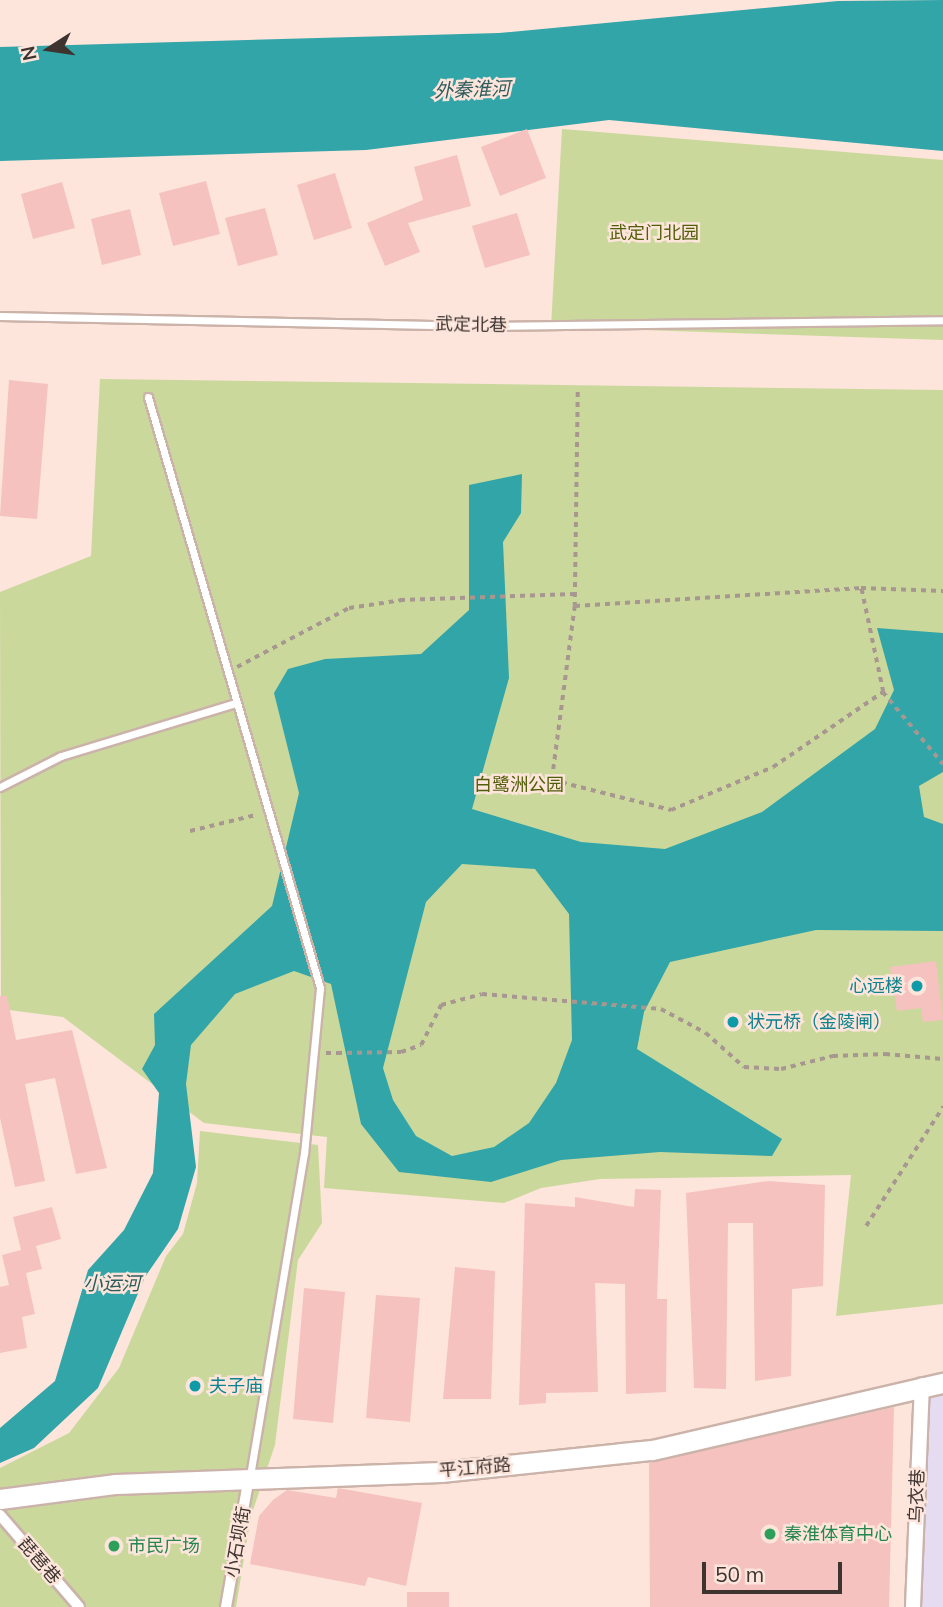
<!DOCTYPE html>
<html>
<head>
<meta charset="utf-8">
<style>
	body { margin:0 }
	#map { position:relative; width:943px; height:1607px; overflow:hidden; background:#fde5db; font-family:Mulish,"Noto Sans SC",sans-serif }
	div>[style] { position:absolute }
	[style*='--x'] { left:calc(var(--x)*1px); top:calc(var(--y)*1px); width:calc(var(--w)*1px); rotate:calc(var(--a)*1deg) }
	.education>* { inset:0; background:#e5dcf1 }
	.green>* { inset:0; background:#cad89c }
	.water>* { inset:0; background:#32a5a8 }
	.building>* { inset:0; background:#f5c2bf }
	.path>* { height:3.5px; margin-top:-1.75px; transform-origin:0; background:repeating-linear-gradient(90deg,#a89790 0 5px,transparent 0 10px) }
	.roads { filter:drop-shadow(2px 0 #cbb3aa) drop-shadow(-2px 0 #cbb3aa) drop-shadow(0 2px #cbb3aa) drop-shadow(0 -2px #cbb3aa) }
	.service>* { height:7px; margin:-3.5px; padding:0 3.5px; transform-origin:3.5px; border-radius:3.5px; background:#fff }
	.pedestrian>* { height:10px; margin:-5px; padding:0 5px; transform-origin:5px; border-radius:5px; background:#fff }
	.minor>* { height:14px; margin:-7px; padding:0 7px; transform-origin:7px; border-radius:7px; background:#fff }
	.tertiary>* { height:19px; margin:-9.5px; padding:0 9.5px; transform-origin:9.5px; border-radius:9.5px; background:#fff }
	.path-bridge>* { height:3.5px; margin-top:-1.75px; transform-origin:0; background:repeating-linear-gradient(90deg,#a89790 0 5px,transparent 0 10px) }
	.dots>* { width:19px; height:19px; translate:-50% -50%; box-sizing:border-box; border:4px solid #fde5db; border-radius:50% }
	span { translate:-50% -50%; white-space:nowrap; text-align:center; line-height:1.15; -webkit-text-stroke:5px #fde5db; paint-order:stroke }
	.park-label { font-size:18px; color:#515e08 }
	.street-label { font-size:18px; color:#3d3430 }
	.culture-label { font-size:18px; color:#0d838f }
	.right { translate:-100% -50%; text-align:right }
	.left { translate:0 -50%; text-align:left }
	.leisure-label { font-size:18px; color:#27864d }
	.water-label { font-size:19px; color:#2d5c5d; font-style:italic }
	.north { position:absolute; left:14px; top:14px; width:70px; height:70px; -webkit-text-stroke:5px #fde5db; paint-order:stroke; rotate:258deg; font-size:19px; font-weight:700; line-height:28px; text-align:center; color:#3d3430 }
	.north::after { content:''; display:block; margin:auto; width:24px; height:32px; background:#3d3430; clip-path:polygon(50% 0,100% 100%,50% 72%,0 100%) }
	.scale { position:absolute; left:702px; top:1562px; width:140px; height:32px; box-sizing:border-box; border:4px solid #3d3430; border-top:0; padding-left:9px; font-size:21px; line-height:24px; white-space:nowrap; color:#3d3430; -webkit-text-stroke:5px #fde5db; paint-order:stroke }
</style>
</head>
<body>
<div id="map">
	<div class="education">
		<div style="clip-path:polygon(943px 1383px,943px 1607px,913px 1607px,922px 1385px)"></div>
	</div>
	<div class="green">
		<div style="clip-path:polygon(562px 129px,943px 160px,943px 340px,551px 327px)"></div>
		<div style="clip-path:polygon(100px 379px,943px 390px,943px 1304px,836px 1316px,851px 1175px,600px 1179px,541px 1188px,504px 1203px,324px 1188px,327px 1137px,204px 1123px,63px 1017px,1px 1009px,0 592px,91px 556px)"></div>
		<div style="clip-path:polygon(200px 1131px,318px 1145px,322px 1223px,298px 1260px,275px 1445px,251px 1516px,236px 1607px,0 1607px,0 1468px,69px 1433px,119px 1368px,166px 1256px,183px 1234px,197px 1183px)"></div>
	</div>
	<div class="water">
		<div style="clip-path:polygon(943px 0,943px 151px,609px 120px,366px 150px,0 161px,0 47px,499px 33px,838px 1px)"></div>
		<div style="clip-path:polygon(evenodd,522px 474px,521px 513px,503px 542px,509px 678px,472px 809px,581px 842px,665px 849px,762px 812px,875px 729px,894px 690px,877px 628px,943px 633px,943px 772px,919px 786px,924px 817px,943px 824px,943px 931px,816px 930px,670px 962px,644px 1012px,637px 1049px,782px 1139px,772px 1156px,660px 1152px,561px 1160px,491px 1182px,399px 1172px,361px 1124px,331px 984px,294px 971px,235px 994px,191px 1045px,186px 1084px,196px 1167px,178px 1229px,145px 1277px,98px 1388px,34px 1448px,0 1463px,0 1428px,55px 1381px,88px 1270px,124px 1230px,153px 1173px,159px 1093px,142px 1069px,155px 1045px,154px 1014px,272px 906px,299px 793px,274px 693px,288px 669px,325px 659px,421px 654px,469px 610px,469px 485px,522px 474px,462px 864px,535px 869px,569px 914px,572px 1040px,556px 1083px,529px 1123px,494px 1147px,452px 1156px,416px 1136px,393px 1100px,383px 1068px,426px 902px,462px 864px)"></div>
	</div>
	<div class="building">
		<div style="clip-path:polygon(527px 129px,546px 178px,500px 196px,481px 147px)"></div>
		<div style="clip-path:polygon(457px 155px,471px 206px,408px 223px,420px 252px,385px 266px,367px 223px,423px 200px,414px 167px)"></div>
		<div style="clip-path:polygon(335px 173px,352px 228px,314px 240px,297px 185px)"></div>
		<div style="clip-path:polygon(206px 181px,220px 234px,173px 246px,159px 193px)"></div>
		<div style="clip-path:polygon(62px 182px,75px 228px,33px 239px,21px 194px)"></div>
		<div style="clip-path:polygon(265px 208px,278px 255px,238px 266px,225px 218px)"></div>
		<div style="clip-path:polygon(130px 209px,141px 255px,102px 265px,91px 219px)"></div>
		<div style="clip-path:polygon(517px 213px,530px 255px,485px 268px,472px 226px)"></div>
		<div style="clip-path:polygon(9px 380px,48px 384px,37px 519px,0 516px)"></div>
		<div style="clip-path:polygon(936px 961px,943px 1020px,923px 1022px,921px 1008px,897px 1011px,890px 967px)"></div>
		<div style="clip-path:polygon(0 996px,7px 996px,16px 1040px,72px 1030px,107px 1168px,76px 1174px,55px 1078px,25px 1084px,45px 1181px,15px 1187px,0 1118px)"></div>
		<div style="clip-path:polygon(768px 1181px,825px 1185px,823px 1286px,792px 1289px,791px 1376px,755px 1381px,753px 1223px,728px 1223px,726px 1389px,694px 1388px,686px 1193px)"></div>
		<div style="clip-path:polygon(635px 1189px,661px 1190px,657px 1299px,667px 1299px,666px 1392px,626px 1394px,625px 1284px,595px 1283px,598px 1392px,546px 1393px,546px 1403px,519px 1405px,525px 1203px,575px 1207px,575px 1197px,634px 1207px)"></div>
		<div style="clip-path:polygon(52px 1207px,61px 1239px,36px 1246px,42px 1269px,26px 1273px,35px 1314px,22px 1317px,27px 1348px,0 1353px,0 1287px,9px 1285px,2px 1255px,21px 1250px,13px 1217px)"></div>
		<div style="clip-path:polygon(455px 1267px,495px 1271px,491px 1399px,443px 1399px)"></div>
		<div style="clip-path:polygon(304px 1288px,345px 1292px,333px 1423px,293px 1419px)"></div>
		<div style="clip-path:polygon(376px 1295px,420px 1298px,410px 1422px,366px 1418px)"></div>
		<div style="clip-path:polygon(894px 1407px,889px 1607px,650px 1607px,649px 1463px)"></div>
		<div style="clip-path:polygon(338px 1488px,422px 1503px,406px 1586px,368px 1577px,365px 1586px,250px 1564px,259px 1516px,273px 1500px,287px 1490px,336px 1498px)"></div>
		<div style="clip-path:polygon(407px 1592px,449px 1592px,449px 1607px,407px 1607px)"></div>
	</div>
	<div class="path">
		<div style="--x:578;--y:392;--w:214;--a:90.8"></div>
		<div style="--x:575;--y:606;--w:176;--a:97.5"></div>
		<div style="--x:552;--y:780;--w:123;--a:14.1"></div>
		<div style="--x:671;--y:810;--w:111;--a:-22.9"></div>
		<div style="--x:773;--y:767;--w:133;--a:-34.3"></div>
		<div style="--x:883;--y:692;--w:106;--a:-101.9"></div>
		<div style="--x:400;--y:600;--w:174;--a:-2"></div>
		<div style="--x:575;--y:606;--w:287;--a:-3.6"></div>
		<div style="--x:861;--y:588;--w:82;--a:2.1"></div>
		<div style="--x:237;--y:667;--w:127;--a:-27.8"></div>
		<div style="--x:349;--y:608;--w:54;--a:-8.6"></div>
		<div style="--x:190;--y:831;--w:68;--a:-13.6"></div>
		<div style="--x:401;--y:1052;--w:21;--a:-19"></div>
		<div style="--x:421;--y:1045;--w:45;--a:-63.4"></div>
		<div style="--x:441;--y:1005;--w:42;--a:-15"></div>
		<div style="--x:482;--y:994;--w:180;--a:4.8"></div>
		<div style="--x:661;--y:1009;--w:51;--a:28.1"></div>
		<div style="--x:706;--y:1033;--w:51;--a:41.8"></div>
		<div style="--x:744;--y:1067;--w:37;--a:3"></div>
		<div style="--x:781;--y:1069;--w:54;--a:-14"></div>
		<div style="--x:833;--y:1056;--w:52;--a:-2.2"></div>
		<div style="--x:885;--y:1054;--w:58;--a:4.9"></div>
		<div style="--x:326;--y:1053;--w:11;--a:0"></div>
		<div style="--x:866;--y:1226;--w:142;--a:-57.1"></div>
	</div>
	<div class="roads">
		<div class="service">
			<div style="--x:0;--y:316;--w:481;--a:1.2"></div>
			<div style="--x:481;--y:326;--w:462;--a:-0.7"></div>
			<div style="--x:148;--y:397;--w:616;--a:73.77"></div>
			<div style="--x:320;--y:988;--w:166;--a:95.5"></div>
			<div style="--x:304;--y:1153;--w:327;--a:99.5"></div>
			<div style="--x:0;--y:787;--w:68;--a:-26.9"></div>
			<div style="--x:61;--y:756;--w:182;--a:-16.9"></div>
		</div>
		<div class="pedestrian">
			<div style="--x:0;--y:1515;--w:121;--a:49.3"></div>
			<div style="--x:226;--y:1607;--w:132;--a:-80"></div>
		</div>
		<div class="minor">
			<div style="--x:913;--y:1607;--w:222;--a:-87.7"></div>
		</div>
		<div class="tertiary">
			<div style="--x:0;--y:1499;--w:117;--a:-7.4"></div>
			<div style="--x:116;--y:1484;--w:325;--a:-2.1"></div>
			<div style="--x:441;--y:1472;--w:212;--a:-6"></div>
			<div style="--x:652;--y:1450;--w:299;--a:-13"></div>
		</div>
	</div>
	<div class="path-bridge">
		<div style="--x:883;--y:692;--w:94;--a:50.2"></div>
		<div style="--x:337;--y:1053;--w:64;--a:-0.9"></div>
	</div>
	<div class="dots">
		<div style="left:917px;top:986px;background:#0f9aa8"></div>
		<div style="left:733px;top:1022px;background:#0f9aa8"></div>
		<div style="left:195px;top:1386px;background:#0f9aa8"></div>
		<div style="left:770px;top:1534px;background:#2e9e5b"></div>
		<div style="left:114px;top:1546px;background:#2e9e5b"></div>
	</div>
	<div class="park-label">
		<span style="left:654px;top:233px">武定门北园</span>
		<span style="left:519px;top:785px">白鹭洲公园</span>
	</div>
	<div class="street-label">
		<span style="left:471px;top:325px;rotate:1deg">武定北巷</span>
		<span style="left:475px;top:1468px;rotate:-5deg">平江府路</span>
		<span style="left:917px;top:1496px;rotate:-88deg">乌衣巷</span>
		<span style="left:238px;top:1542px;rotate:-80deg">小石坝街</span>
		<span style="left:39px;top:1561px;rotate:49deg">琵琶巷</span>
	</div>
	<div class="culture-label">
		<span class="right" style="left:903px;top:986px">心远楼</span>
		<span class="left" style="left:747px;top:1022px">状元桥（金陵闸）</span>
		<span class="left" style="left:209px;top:1386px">夫子庙</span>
	</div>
	<div class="leisure-label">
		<span class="left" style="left:784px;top:1534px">秦淮体育中心</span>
		<span class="left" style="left:128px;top:1546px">市民广场</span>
	</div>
	<div class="water-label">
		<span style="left:472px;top:90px;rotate:-2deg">外秦淮河</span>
		<span style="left:112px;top:1284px">小运河</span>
	</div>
	<div class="north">N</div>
	<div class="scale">50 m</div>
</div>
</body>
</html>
